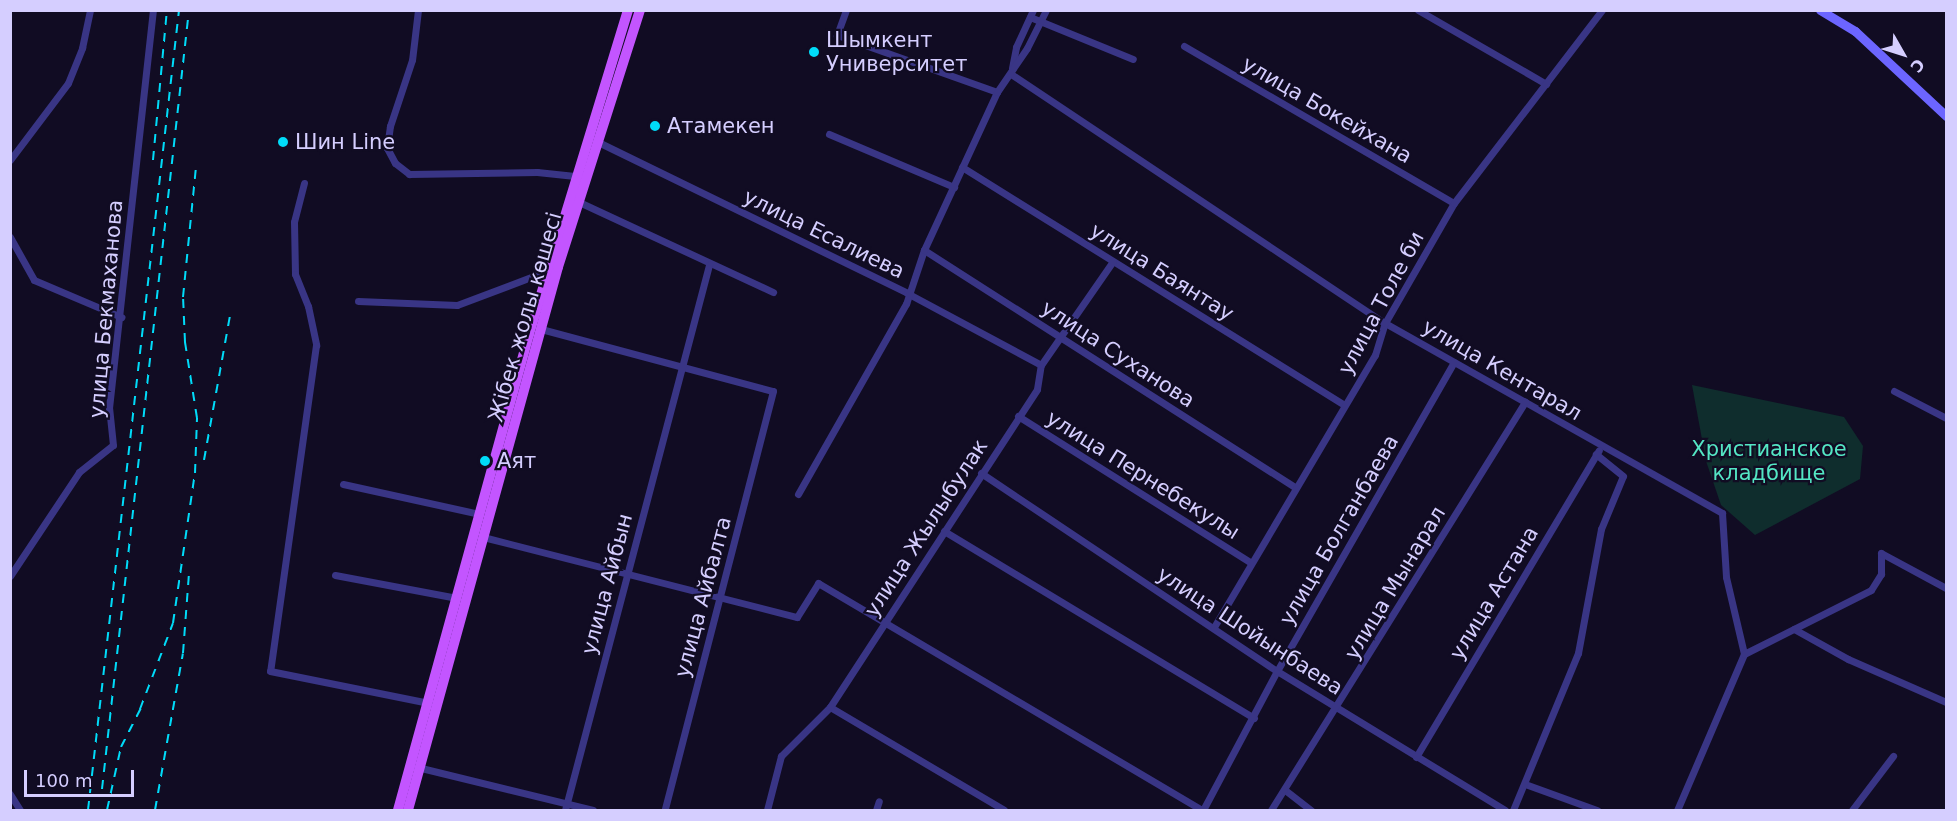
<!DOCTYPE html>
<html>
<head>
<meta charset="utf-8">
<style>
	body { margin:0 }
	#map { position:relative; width:1957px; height:821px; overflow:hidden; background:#110c23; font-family:"DejaVu Sans",sans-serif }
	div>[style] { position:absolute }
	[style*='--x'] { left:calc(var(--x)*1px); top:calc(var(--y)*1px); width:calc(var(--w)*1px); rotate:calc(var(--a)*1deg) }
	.green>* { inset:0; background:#0f2d2d }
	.street>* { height:7px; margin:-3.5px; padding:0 3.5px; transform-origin:3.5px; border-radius:3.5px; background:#393585 }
	.secondary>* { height:9px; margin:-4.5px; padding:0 4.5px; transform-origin:4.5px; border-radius:4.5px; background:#6c65ff }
	.primary>* { height:10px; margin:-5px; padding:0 5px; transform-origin:5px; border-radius:5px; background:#c355ff }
	.rail>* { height:2px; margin-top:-1px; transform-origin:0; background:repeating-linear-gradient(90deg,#00dcf9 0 9px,transparent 0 17px) }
	.dots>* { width:16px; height:16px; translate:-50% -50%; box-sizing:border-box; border:3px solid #110c23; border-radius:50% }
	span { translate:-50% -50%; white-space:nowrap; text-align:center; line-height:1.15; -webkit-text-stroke:4.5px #110c23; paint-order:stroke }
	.poi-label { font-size:21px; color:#d5ceff }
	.left { translate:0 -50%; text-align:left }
	.street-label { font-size:21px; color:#d5ceff }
	.park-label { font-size:21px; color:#54e6c4 }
	.frame { position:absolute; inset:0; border:12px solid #d5ceff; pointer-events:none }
	.north { position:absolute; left:1873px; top:24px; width:60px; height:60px; -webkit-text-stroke:4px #110c23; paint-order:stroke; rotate:129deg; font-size:16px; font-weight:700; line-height:24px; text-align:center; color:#d5ceff }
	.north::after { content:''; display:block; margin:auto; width:21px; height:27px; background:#d5ceff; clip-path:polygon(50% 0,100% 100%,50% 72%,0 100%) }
	.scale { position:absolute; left:24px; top:770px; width:110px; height:27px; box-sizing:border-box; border:3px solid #d5ceff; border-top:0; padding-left:8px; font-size:18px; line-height:21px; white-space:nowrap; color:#d5ceff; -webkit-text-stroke:4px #110c23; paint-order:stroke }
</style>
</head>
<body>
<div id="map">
	<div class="green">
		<div style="clip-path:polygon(1692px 385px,1844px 417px,1863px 446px,1860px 479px,1755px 535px,1721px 505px,1706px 461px)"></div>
	</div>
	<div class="street">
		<div style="--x:418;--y:10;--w:50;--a:96.8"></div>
		<div style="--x:412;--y:60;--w:70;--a:108.4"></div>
		<div style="--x:390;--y:126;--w:22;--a:98"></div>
		<div style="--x:387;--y:148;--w:17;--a:62"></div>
		<div style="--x:395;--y:163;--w:18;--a:38"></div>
		<div style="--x:409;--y:174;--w:128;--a:-0.9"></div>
		<div style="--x:537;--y:172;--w:38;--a:6"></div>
		<div style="--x:846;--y:10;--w:27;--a:110"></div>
		<div style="--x:837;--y:35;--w:170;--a:19.6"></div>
		<div style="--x:1418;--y:10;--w:148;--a:30"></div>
		<div style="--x:1030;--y:17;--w:111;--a:22.2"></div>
		<div style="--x:1184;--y:46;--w:312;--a:30.2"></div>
		<div style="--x:1012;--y:68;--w:21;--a:-79"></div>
		<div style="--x:1016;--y:47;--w:41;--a:-65.3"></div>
		<div style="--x:1011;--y:74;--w:449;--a:33.7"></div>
		<div style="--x:1385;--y:323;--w:387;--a:29.4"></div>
		<div style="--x:1722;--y:513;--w:64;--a:86.4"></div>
		<div style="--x:1726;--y:577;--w:79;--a:76.8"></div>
		<div style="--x:1744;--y:654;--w:170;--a:113.2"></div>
		<div style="--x:829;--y:134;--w:136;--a:23"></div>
		<div style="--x:596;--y:141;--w:346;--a:26"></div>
		<div style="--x:907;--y:293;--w:152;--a:28.2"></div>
		<div style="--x:10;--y:160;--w:96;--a:-53"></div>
		<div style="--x:68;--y:83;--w:38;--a:-68"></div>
		<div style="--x:82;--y:48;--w:39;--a:-78"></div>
		<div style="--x:962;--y:167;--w:450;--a:31.9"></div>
		<div style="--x:304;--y:183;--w:40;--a:104.4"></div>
		<div style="--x:294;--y:222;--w:52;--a:88.9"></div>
		<div style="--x:295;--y:274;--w:35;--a:68"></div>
		<div style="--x:308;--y:306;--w:40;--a:78"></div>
		<div style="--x:316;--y:345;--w:329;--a:98"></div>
		<div style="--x:270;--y:671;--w:162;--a:11.4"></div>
		<div style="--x:579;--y:202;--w:214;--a:24.9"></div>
		<div style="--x:10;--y:237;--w:49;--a:60.8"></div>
		<div style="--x:34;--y:280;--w:95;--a:23"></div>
		<div style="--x:924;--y:250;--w:440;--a:32.6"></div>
		<div style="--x:358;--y:301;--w:99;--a:2.3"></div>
		<div style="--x:457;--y:305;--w:96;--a:-20.7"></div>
		<div style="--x:541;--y:329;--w:240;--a:15"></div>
		<div style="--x:773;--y:391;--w:433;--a:104.5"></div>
		<div style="--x:1894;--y:391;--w:59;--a:27.4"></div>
		<div style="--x:1018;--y:416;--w:274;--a:32.2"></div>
		<div style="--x:981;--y:473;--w:356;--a:33.8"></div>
		<div style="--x:1277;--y:671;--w:267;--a:31.4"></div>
		<div style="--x:343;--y:484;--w:139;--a:12.4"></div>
		<div style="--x:798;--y:494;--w:219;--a:-60.4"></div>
		<div style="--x:906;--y:304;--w:57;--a:-71.6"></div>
		<div style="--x:924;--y:250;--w:174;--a:-65.2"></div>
		<div style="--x:997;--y:92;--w:53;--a:-55.7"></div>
		<div style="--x:1027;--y:48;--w:42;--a:-63.4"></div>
		<div style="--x:944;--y:531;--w:362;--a:31.1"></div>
		<div style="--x:483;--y:537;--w:324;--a:14.3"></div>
		<div style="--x:797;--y:617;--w:40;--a:-58"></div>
		<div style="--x:818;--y:583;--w:446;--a:30.6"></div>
		<div style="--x:335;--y:575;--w:124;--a:10.7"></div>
		<div style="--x:10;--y:576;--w:125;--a:-56.4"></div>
		<div style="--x:79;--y:472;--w:43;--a:-38.5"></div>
		<div style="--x:113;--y:445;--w:37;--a:-96"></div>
		<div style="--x:109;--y:408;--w:400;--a:-83.7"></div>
		<div style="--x:1214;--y:627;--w:316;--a:-59.4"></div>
		<div style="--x:1375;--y:355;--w:34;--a:-73"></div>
		<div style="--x:1385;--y:323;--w:138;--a:-60.1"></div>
		<div style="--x:1454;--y:203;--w:243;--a:-52.5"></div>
		<div style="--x:1794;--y:629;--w:62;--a:29.1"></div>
		<div style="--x:1848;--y:659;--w:107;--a:23.7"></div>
		<div style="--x:1744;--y:654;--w:142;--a:-26.7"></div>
		<div style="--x:1871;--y:590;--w:19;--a:-58"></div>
		<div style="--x:1881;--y:574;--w:21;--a:-90"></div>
		<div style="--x:1881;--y:553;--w:74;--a:28.3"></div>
		<div style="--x:830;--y:707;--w:202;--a:30.6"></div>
		<div style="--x:1416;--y:757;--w:357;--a:-59.2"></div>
		<div style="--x:417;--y:767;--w:181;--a:13.7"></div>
		<div style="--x:1525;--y:784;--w:77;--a:19.9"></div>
		<div style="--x:1285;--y:790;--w:33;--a:38"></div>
		<div style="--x:10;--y:794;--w:19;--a:58"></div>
		<div style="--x:565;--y:810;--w:564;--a:-75.2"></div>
		<div style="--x:767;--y:810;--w:56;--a:-75.5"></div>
		<div style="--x:781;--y:756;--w:69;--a:-45"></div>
		<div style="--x:830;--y:707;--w:379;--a:-56.9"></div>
		<div style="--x:1037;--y:389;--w:24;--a:-81"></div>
		<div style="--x:1041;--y:365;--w:126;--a:-55.3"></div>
		<div style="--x:876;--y:810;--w:9;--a:-72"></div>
		<div style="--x:1203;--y:810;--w:157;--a:-62"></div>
		<div style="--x:1277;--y:671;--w:356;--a:-60.2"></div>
		<div style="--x:1271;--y:810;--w:481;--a:-58.1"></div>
		<div style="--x:1513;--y:810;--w:170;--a:-67.5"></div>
		<div style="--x:1578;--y:653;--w:126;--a:-79.5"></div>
		<div style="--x:1601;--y:529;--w:57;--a:-67.5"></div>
		<div style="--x:1623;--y:476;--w:35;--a:-141"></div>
		<div style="--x:1852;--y:810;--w:68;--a:-52.8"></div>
	</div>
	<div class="secondary">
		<div style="--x:1820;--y:10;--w:41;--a:31"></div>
		<div style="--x:1855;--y:31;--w:125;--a:43"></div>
	</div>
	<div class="primary">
		<div style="--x:398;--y:810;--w:494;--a:-74.6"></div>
		<div style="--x:529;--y:334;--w:339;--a:-73"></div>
		<div style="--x:408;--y:810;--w:563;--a:-74.56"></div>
		<div style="--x:558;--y:267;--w:270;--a:-72.3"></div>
	</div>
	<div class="rail">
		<div style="--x:153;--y:160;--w:151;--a:-84.7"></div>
		<div style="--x:204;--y:460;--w:152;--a:-79.8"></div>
		<div style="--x:140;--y:709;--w:92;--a:-69"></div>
		<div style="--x:173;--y:623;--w:152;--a:-81.7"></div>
		<div style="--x:195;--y:473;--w:55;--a:-87.9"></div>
		<div style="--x:197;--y:418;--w:77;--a:-99"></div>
		<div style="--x:185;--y:342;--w:45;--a:-92.5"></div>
		<div style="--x:183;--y:297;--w:131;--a:-84.3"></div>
		<div style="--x:102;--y:789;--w:784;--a:-83.63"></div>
		<div style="--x:88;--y:810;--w:805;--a:-83.51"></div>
		<div style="--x:107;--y:810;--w:65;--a:-77.5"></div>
		<div style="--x:121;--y:747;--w:48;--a:-62.9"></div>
		<div style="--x:155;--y:810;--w:159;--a:-79.9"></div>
		<div style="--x:183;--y:653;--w:80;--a:-85.7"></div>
	</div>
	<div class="dots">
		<div style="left:814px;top:52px;background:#00dcf9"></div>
		<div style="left:655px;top:126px;background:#00dcf9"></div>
		<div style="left:283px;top:142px;background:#00dcf9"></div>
		<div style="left:485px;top:461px;background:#00dcf9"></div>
	</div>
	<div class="poi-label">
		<span class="left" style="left:826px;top:52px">Шымкент<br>Университет</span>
		<span class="left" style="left:667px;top:126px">Атамекен</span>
		<span class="left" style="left:295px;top:142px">Шин Line</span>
		<span class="left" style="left:497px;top:461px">Аят</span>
	</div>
	<div class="street-label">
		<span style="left:1327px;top:110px;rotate:30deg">улица Бокейхана</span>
		<span style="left:824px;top:234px;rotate:26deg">улица Есалиева</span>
		<span style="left:1162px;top:272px;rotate:32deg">улица Баянтау</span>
		<span style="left:1381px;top:303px;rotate:-62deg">улица Толе би</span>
		<span style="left:106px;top:309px;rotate:-85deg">улица Бекмаханова</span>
		<span style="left:525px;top:317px;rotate:-74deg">Жібек жолы көшесі</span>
		<span style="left:1118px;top:354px;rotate:33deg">улица Суханова</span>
		<span style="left:1502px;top:370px;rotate:30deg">улица Кентарал</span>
		<span style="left:1143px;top:475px;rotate:32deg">улица Пернебекулы</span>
		<span style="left:926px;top:528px;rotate:-57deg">улица Жылыбулак</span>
		<span style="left:1339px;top:530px;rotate:-60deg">улица Болганбаева</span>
		<span style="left:1395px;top:583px;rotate:-59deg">улица Мынарал</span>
		<span style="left:607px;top:584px;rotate:-75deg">улица Айбын</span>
		<span style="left:1494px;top:593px;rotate:-59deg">улица Астана</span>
		<span style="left:703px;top:597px;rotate:-75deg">улица Айбалта</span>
		<span style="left:1250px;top:631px;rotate:33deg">улица Шойынбаева</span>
	</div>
	<div class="park-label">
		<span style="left:1769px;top:461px">Христианское<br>кладбище</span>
	</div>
	<div class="frame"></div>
	<div class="north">С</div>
	<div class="scale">100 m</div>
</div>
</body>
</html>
